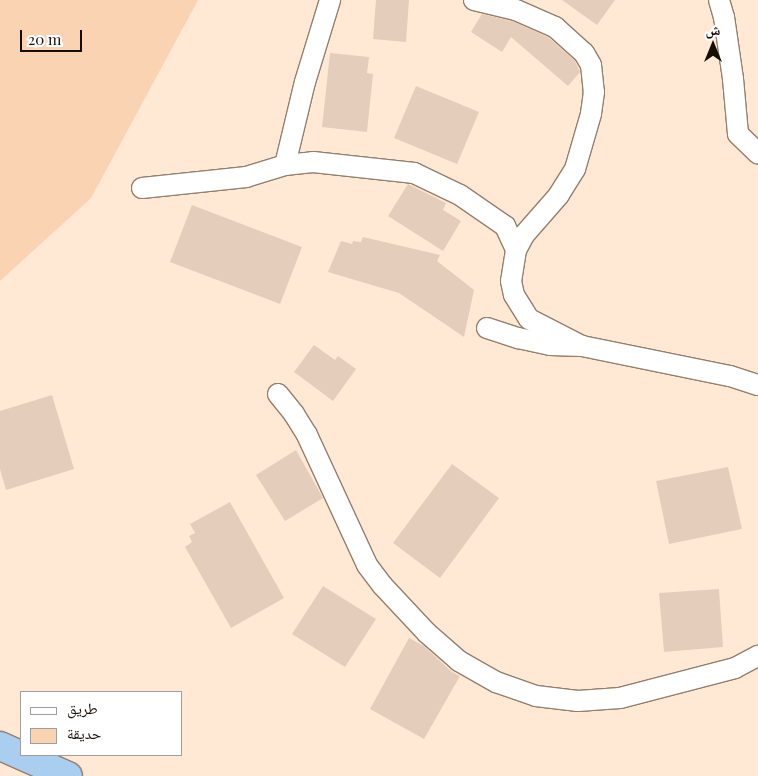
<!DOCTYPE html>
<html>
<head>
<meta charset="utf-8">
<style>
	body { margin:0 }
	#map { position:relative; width:758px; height:776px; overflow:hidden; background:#ffe8d4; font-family:"Playfair Display","Noto Naskh Arabic",serif }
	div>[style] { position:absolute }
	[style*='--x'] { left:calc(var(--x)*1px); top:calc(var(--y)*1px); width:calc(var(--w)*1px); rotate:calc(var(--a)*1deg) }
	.green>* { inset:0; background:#f9d3b2 }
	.building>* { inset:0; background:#e4cebb }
	.roads { filter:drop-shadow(1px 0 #947f6e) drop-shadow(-1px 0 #947f6e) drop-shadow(0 1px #947f6e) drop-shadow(0 -1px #947f6e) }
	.minor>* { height:20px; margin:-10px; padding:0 10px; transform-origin:10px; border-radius:10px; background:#fff }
	.highway>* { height:28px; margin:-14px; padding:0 14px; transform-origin:14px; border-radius:14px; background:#a9cef0 }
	span { translate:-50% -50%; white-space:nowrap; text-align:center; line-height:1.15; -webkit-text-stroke:4px #fff; paint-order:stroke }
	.legend { position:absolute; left:20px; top:691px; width:162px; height:65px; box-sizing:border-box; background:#fff; border:1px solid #a19f9c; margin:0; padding:6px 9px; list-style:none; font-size:15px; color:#150e07 }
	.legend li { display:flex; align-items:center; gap:10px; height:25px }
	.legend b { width:25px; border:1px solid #a19f9c }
	.north { position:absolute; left:688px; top:20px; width:50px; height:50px; -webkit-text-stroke:4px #fff; paint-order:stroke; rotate:0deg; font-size:14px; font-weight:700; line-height:20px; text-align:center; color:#150e07 }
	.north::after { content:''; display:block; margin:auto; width:18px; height:22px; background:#150e07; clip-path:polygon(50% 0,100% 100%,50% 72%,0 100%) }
	.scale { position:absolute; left:20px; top:30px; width:62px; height:22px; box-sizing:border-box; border:2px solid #150e07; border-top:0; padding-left:6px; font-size:15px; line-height:18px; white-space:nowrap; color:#150e07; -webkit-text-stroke:4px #fff; paint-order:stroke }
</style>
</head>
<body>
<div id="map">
	<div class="green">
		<div style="clip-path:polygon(0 0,198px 0,91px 198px,0 281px)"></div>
	</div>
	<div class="building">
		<div style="clip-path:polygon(376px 0,409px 0,406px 42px,373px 39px)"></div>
		<div style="clip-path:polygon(562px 0,615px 0,597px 25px)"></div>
		<div style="clip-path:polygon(482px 14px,512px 21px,548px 37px,575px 61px,580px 72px,568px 86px,511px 37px,502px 52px,471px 32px)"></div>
		<div style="clip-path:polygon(330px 53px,369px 57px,367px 73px,373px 74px,367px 132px,322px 127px)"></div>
		<div style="clip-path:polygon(416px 86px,479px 112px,457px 164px,394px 138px)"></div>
		<div style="clip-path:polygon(408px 184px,446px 203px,443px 210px,461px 221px,443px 251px,388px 216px)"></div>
		<div style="clip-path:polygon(192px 205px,302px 247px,280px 304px,170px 262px)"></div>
		<div style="clip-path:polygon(363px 237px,440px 255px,437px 261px,474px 290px,464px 337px,399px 293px,328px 272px,341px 241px,352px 244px,353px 241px,361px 242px)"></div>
		<div style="clip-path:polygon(314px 345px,335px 360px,338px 356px,356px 369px,333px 401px,294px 372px)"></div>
		<div style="clip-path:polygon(52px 395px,74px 469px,6px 490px,0 469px,0 411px)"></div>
		<div style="clip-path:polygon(296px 450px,323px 498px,285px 521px,256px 475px)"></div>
		<div style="clip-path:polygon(452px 464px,499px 498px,440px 578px,393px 543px)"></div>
		<div style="clip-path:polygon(728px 467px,742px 529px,669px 544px,656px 481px)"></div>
		<div style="clip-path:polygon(230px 502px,284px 598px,231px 628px,185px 547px,192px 542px,189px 536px,195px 533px,190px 524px)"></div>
		<div style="clip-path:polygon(323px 586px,376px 619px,345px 667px,292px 634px)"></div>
		<div style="clip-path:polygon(719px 589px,723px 647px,664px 652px,659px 593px)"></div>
		<div style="clip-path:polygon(409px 638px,424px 646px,452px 672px,460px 676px,424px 739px,370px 709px)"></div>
	</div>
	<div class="roads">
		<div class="minor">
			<div style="--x:474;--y:0;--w:43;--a:13.4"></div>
			<div style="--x:516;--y:10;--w:43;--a:23.6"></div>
			<div style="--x:555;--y:27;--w:39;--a:42"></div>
			<div style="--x:584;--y:53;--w:14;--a:60"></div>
			<div style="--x:591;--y:65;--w:27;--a:84"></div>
			<div style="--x:594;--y:92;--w:22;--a:98"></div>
			<div style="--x:591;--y:114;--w:57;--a:106.2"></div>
			<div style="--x:575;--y:169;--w:31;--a:122"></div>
			<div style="--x:559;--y:195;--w:53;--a:131.2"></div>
			<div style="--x:524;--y:235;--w:17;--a:118"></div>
			<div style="--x:516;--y:250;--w:31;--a:99"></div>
			<div style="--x:511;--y:281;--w:14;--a:78"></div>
			<div style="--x:514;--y:295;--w:28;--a:58"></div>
			<div style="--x:529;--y:319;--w:59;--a:27"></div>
			<div style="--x:719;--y:0;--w:18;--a:74"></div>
			<div style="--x:724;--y:17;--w:63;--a:81.7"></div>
			<div style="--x:733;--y:79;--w:55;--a:84.8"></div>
			<div style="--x:738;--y:134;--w:28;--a:44"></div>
			<div style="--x:285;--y:165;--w:85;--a:-76.5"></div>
			<div style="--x:305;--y:82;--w:86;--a:-73"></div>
			<div style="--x:142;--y:188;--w:105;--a:-6"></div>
			<div style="--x:246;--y:177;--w:41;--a:-17.1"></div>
			<div style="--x:285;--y:165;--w:28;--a:-6"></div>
			<div style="--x:313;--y:162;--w:102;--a:6.2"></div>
			<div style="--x:414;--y:173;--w:51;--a:25.6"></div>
			<div style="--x:460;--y:195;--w:55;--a:34.6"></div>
			<div style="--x:505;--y:226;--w:26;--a:65"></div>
			<div style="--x:487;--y:328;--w:33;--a:18"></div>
			<div style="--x:518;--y:338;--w:33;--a:12"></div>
			<div style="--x:550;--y:345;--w:32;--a:2"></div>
			<div style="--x:582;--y:346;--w:151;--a:11.5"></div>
			<div style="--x:730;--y:376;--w:29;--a:18"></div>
			<div style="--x:278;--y:394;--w:26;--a:51"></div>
			<div style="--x:294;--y:414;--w:25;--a:58"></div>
			<div style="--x:307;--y:435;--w:143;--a:65.2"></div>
			<div style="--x:367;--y:565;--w:26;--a:53"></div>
			<div style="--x:383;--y:586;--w:64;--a:46.9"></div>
			<div style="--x:427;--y:633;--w:43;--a:41.2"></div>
			<div style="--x:459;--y:661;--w:43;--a:29.6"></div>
			<div style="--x:496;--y:682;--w:42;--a:19.3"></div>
			<div style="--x:536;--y:696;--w:42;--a:6.8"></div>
			<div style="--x:578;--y:701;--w:42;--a:-4.1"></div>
			<div style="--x:620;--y:698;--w:119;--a:-14.6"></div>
			<div style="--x:735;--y:668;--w:26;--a:-28"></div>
		</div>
		<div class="highway">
			<div style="--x:0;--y:746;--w:74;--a:23.8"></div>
		</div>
	</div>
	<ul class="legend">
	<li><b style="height:6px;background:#fff"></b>طريق</li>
	<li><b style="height:14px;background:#f9d3b2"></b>حديقة</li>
	</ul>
	<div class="north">ش</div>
	<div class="scale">20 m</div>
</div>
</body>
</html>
